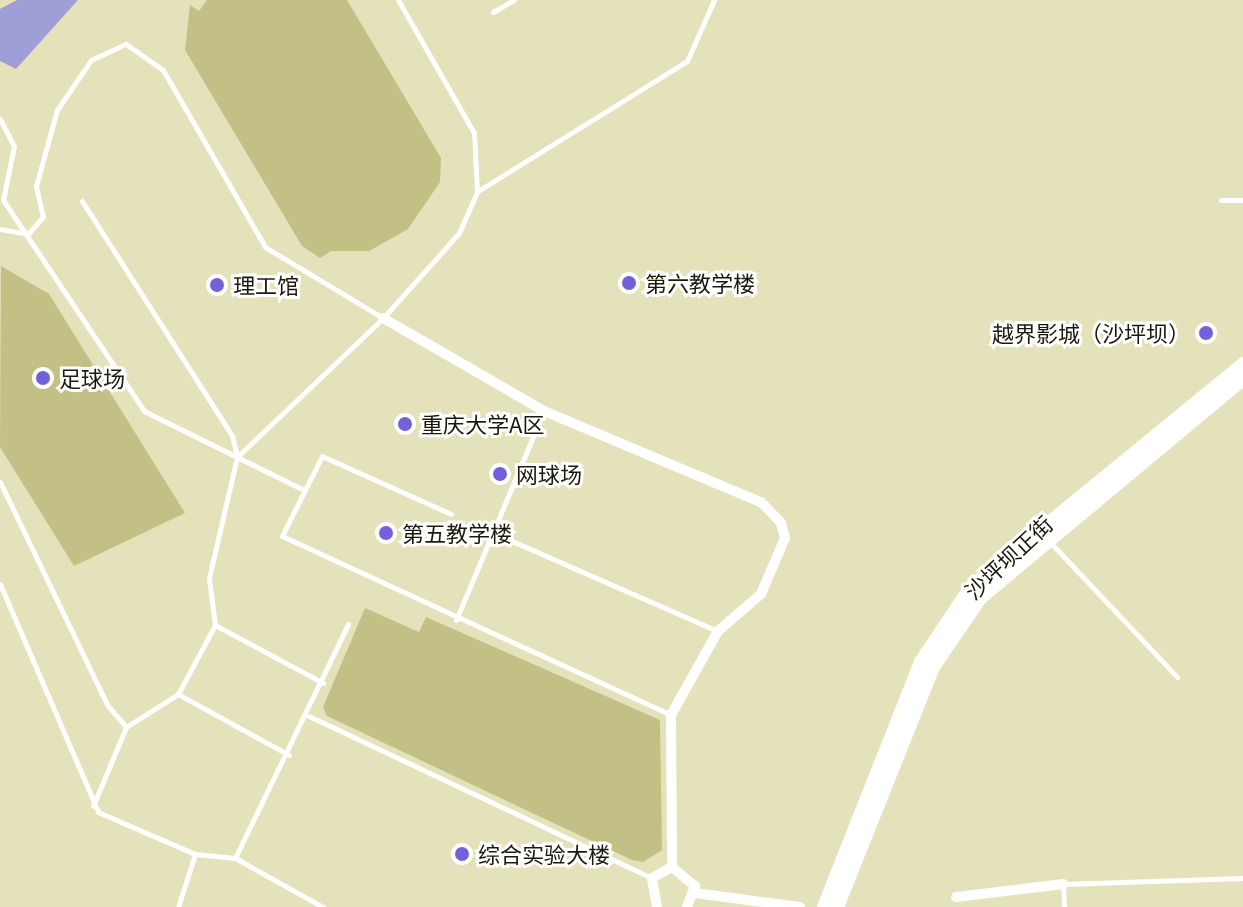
<!DOCTYPE html>
<html>
<head>
<meta charset="utf-8">
<style>
	body { margin:0 }
	#map { position:relative; width:1243px; height:907px; overflow:hidden; background:#e3e2bb; font-family:Georgia,"Noto Sans SC",serif }
	div>[style] { position:absolute }
	[style*='--x'] { left:calc(var(--x)*1px); top:calc(var(--y)*1px); width:calc(var(--w)*1px); rotate:calc(var(--a)*1deg) }
	.green>* { inset:0; background:#c3c085 }
	.water>* { inset:0; background:#a09ed6 }
	.lane>* { height:5px; margin:-2.5px; padding:0 2.5px; transform-origin:2.5px; border-radius:2.5px; background:#fff }
	.street>* { height:10px; margin:-5px; padding:0 5px; transform-origin:5px; border-radius:5px; background:#fff }
	.secondary>* { height:14px; margin:-7px; padding:0 7px; transform-origin:7px; border-radius:7px; background:#fff }
	.dots>* { width:22px; height:22px; translate:-50% -50%; box-sizing:border-box; border:4px solid #fff; border-radius:50% }
	span { translate:-50% -50%; white-space:nowrap; text-align:center; line-height:1.15; -webkit-text-stroke:6px #fff; paint-order:stroke }
	.poi-label { font-size:22px; color:#1a190b }
	.left { translate:0 -50%; text-align:left }
	.right { translate:-100% -50%; text-align:right }
	.street-label { font-size:22px; color:#1a190b }
</style>
</head>
<body>
<div id="map">
	<div class="green">
		<div style="clip-path:polygon(207px 0,347px 0,441px 158px,440px 182px,408px 229px,369px 251px,331px 251px,320px 258px,302px 246px,185px 50px,190px 5px,199px 11px)"></div>
		<div style="clip-path:polygon(1px 266px,49px 294px,185px 513px,74px 566px,0 447px)"></div>
		<div style="clip-path:polygon(365px 608px,419px 632px,426px 617px,660px 720px,662px 850px,643px 862px,632px 860px,327px 716px,323px 707px)"></div>
	</div>
	<div class="water">
		<div style="clip-path:polygon(17px 0,78px 0,16px 69px,0 61px,0 9px)"></div>
	</div>
	<div class="lane">
		<div style="--x:493;--y:12;--w:24;--a:-30"></div>
		<div style="--x:0;--y:119;--w:30;--a:63"></div>
		<div style="--x:14;--y:146;--w:55;--a:101.5"></div>
		<div style="--x:3;--y:200;--w:254;--a:56.2"></div>
		<div style="--x:144;--y:411;--w:176;--a:26.3"></div>
		<div style="--x:478;--y:191;--w:246;--a:-31.9"></div>
		<div style="--x:687;--y:61;--w:67;--a:-66.1"></div>
		<div style="--x:1221;--y:200;--w:22;--a:0"></div>
		<div style="--x:82;--y:201;--w:279;--a:57.4"></div>
		<div style="--x:232;--y:436;--w:21;--a:76"></div>
		<div style="--x:0;--y:229;--w:28;--a:10"></div>
		<div style="--x:28;--y:234;--w:23;--a:-49"></div>
		<div style="--x:43;--y:217;--w:32;--a:-103"></div>
		<div style="--x:36;--y:186;--w:79;--a:-74.6"></div>
		<div style="--x:57;--y:110;--w:60;--a:-55.8"></div>
		<div style="--x:91;--y:60;--w:38;--a:-25"></div>
		<div style="--x:126;--y:44;--w:45;--a:35.1"></div>
		<div style="--x:163;--y:70;--w:204;--a:60"></div>
		<div style="--x:265;--y:247;--w:138;--a:31"></div>
		<div style="--x:0;--y:482;--w:249;--a:64.3"></div>
		<div style="--x:108;--y:706;--w:28;--a:49"></div>
		<div style="--x:126;--y:727;--w:62;--a:-32.4"></div>
		<div style="--x:451;--y:514;--w:141;--a:-155.8"></div>
		<div style="--x:322;--y:456;--w:89;--a:116.6"></div>
		<div style="--x:282;--y:536;--w:428;--a:24.7"></div>
		<div style="--x:494;--y:533;--w:244;--a:23.7"></div>
		<div style="--x:1049;--y:541;--w:187;--a:46.7"></div>
		<div style="--x:0;--y:584;--w:248;--a:66.7"></div>
		<div style="--x:98;--y:812;--w:106;--a:23.4"></div>
		<div style="--x:195;--y:854;--w:40;--a:5.7"></div>
		<div style="--x:235;--y:858;--w:101;--a:29.1"></div>
		<div style="--x:456;--y:620;--w:227;--a:-67.2"></div>
		<div style="--x:215;--y:625;--w:47;--a:-97.3"></div>
		<div style="--x:209;--y:578;--w:124;--a:-77"></div>
		<div style="--x:237;--y:457;--w:202;--a:-43.6"></div>
		<div style="--x:383;--y:318;--w:114;--a:-48.2"></div>
		<div style="--x:459;--y:233;--w:45;--a:-66.3"></div>
		<div style="--x:477;--y:192;--w:59;--a:-92.9"></div>
		<div style="--x:474;--y:133;--w:153;--a:-119.7"></div>
		<div style="--x:309;--y:716;--w:379;--a:25.3"></div>
		<div style="--x:289;--y:755;--w:127;--a:-151.2"></div>
		<div style="--x:178;--y:694;--w:78;--a:-61.8"></div>
		<div style="--x:215;--y:625;--w:123;--a:28.2"></div>
		<div style="--x:93;--y:806;--w:86;--a:-67.3"></div>
		<div style="--x:235;--y:858;--w:260;--a:-64.2"></div>
		<div style="--x:178;--y:907;--w:56;--a:-72.2"></div>
		<div style="--x:1064;--y:907;--w:23;--a:-92"></div>
		<div style="--x:1063;--y:884;--w:180;--a:-1.9"></div>
	</div>
	<div class="street">
		<div style="--x:383;--y:318;--w:186;--a:30"></div>
		<div style="--x:544;--y:411;--w:235;--a:22.8"></div>
		<div style="--x:761;--y:502;--w:29;--a:46"></div>
		<div style="--x:781;--y:523;--w:16;--a:75"></div>
		<div style="--x:785;--y:538;--w:61;--a:113.2"></div>
		<div style="--x:761;--y:594;--w:57;--a:139.3"></div>
		<div style="--x:718;--y:631;--w:96;--a:119.2"></div>
		<div style="--x:671;--y:715;--w:152;--a:89.6"></div>
		<div style="--x:695;--y:893;--w:106;--a:7.6"></div>
		<div style="--x:956;--y:897;--w:108;--a:-6.9"></div>
		<div style="--x:657;--y:907;--w:29;--a:-100"></div>
		<div style="--x:652;--y:878;--w:23;--a:-29"></div>
		<div style="--x:672;--y:867;--w:30;--a:40"></div>
		<div style="--x:695;--y:886;--w:22;--a:111"></div>
	</div>
	<div class="secondary">
		<div style="--x:824;--y:907;--w:264;--a:-68.4"></div>
		<div style="--x:921;--y:662;--w:90;--a:-56.3"></div>
		<div style="--x:971;--y:587;--w:352;--a:-39.3"></div>
		<div style="--x:837;--y:907;--w:258;--a:-68.2"></div>
		<div style="--x:933;--y:667;--w:83;--a:-55.7"></div>
		<div style="--x:980;--y:598;--w:342;--a:-39.8"></div>
	</div>
	<div class="dots">
		<div style="left:629px;top:283px;background:#7361db"></div>
		<div style="left:217px;top:285px;background:#7361db"></div>
		<div style="left:1206px;top:333px;background:#7361db"></div>
		<div style="left:43px;top:378px;background:#7361db"></div>
		<div style="left:405px;top:424px;background:#7361db"></div>
		<div style="left:500px;top:474px;background:#7361db"></div>
		<div style="left:386px;top:533px;background:#7361db"></div>
		<div style="left:462px;top:854px;background:#7361db"></div>
	</div>
	<div class="poi-label">
		<span class="left" style="left:645px;top:283px">第六教学楼</span>
		<span class="left" style="left:233px;top:285px">理工馆</span>
		<span class="right" style="left:1190px;top:333px">越界影城（沙坪坝）</span>
		<span class="left" style="left:59px;top:378px">足球场</span>
		<span class="left" style="left:421px;top:424px">重庆大学A区</span>
		<span class="left" style="left:516px;top:474px">网球场</span>
		<span class="left" style="left:402px;top:533px">第五教学楼</span>
		<span class="left" style="left:478px;top:854px">综合实验大楼</span>
	</div>
	<div class="street-label">
		<span style="left:1008px;top:557px;rotate:-43deg">沙坪坝正街</span>
	</div>
</div>
</body>
</html>
